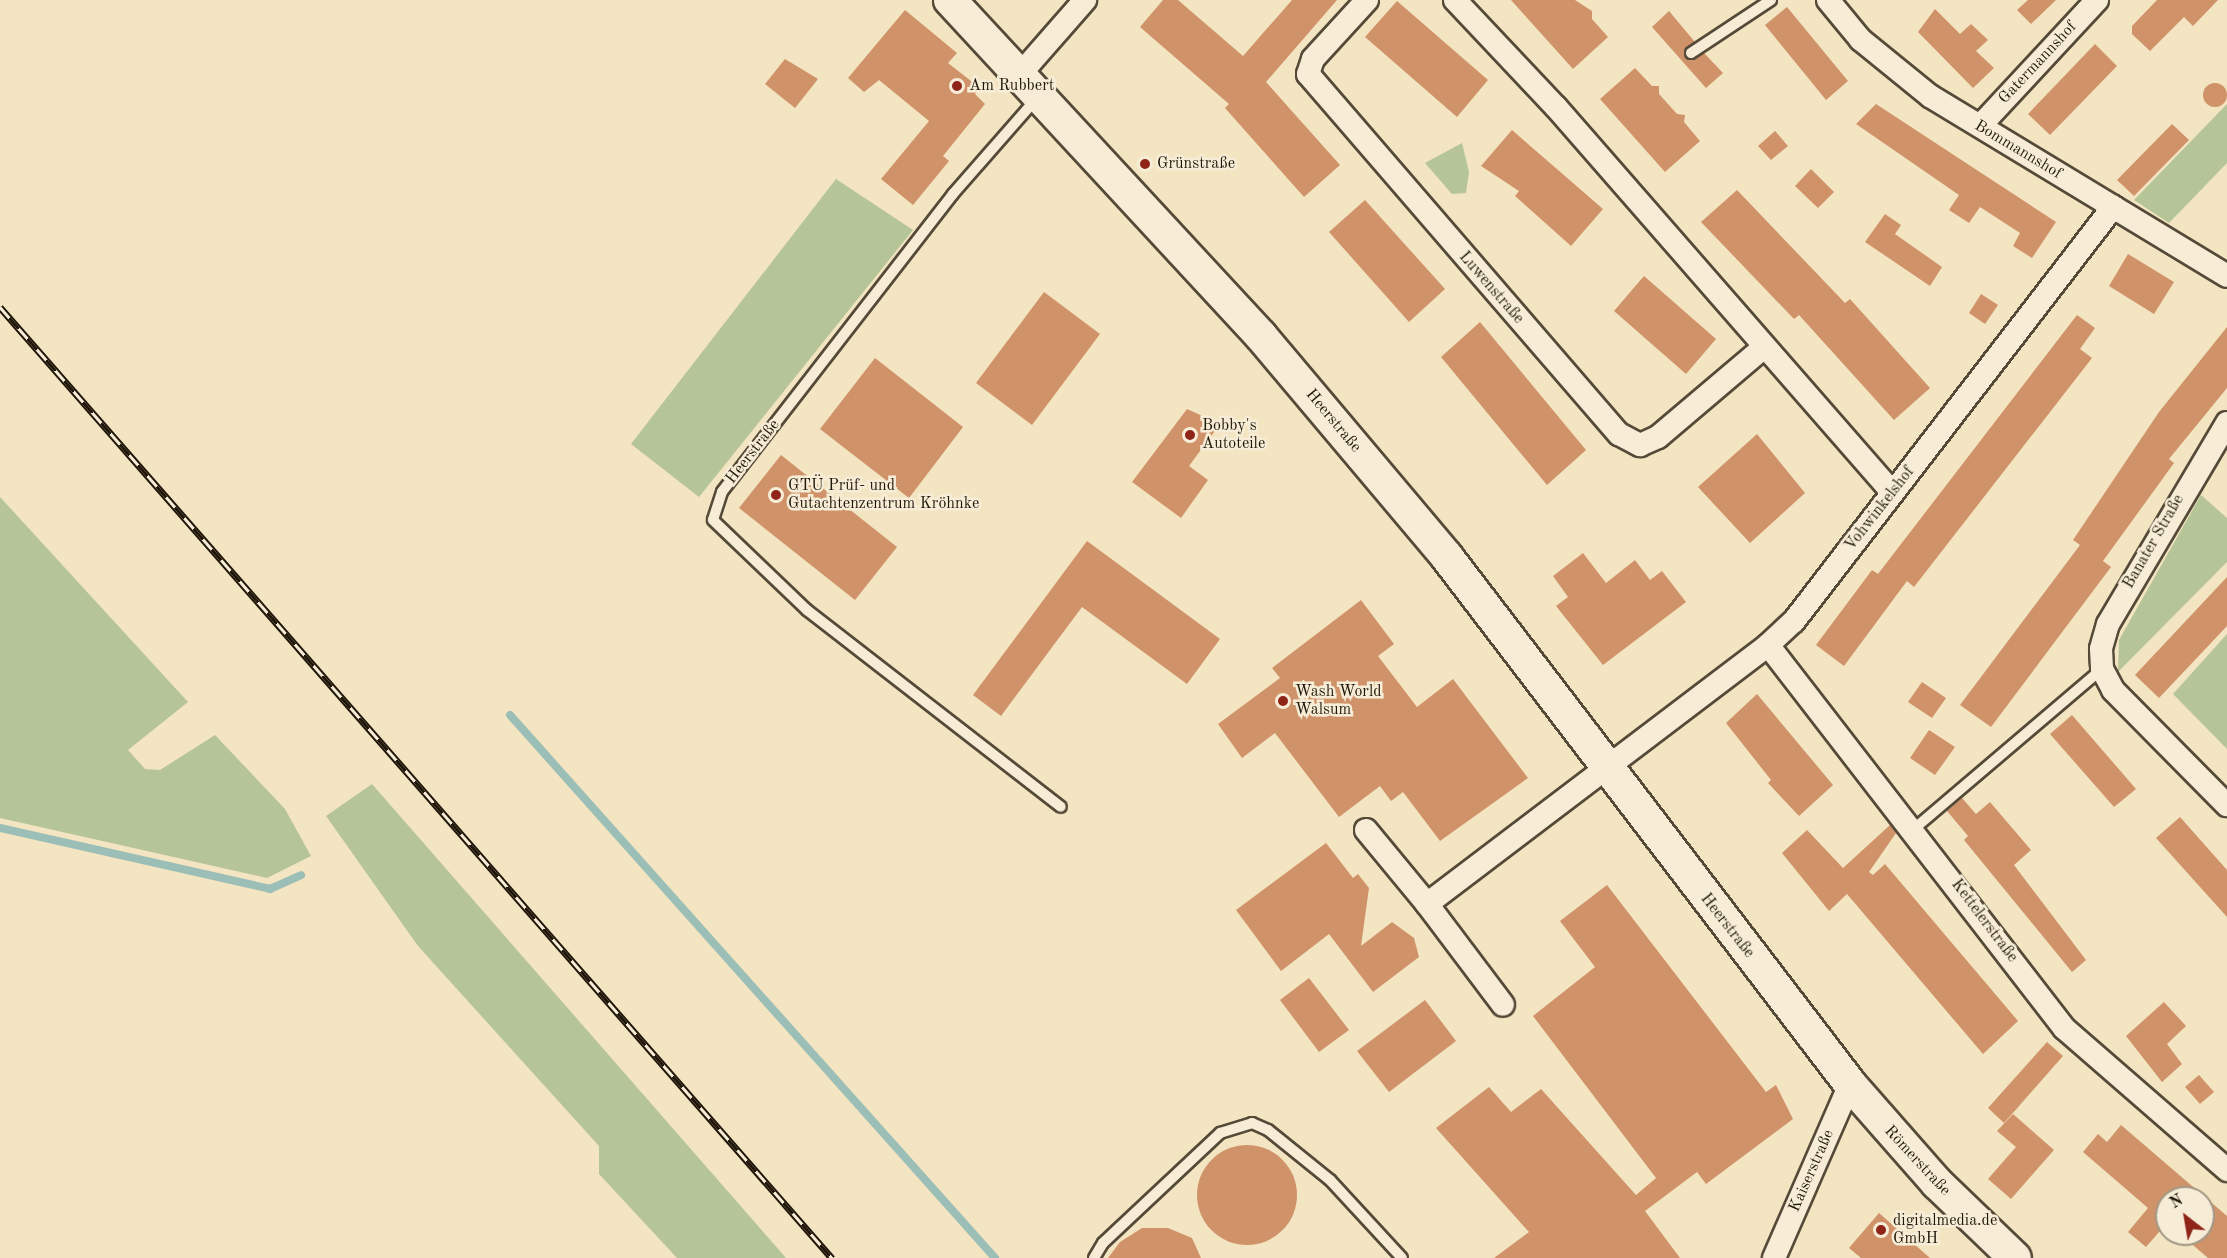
<!DOCTYPE html>
<html>
<head>
<meta charset="utf-8">
<style>
	body { margin:0 }
	#map { position:relative; width:2227px; height:1258px; overflow:hidden; background:#f3e4c2; font-family:"Old Standard TT",serif }
	div>[style] { position:absolute }
	[style*='--x'] { left:calc(var(--x)*1px); top:calc(var(--y)*1px); width:calc(var(--w)*1px); rotate:calc(var(--a)*1deg) }
	.green>* { inset:0; background:#b6c597 }
	.stream>* { height:8px; margin:-4px; padding:0 4px; transform-origin:4px; border-radius:4px; background:#9bbeb6 }
	.building>* { inset:0; background:#d09369 }
	.round { border-radius:50% }
	.roads { filter:drop-shadow(2px 0 #554a38) drop-shadow(-2px 0 #554a38) drop-shadow(0 2px #554a38) drop-shadow(0 -2px #554a38) }
	.service>* { height:10px; margin:-5px; padding:0 5px; transform-origin:5px; border-radius:5px; background:#f7edd7 }
	.minor>* { height:22px; margin:-11px; padding:0 11px; transform-origin:11px; border-radius:11px; background:#f7edd7 }
	.secondary>* { height:32px; margin:-16px; padding:0 16px; transform-origin:16px; border-radius:16px; background:#f7edd7 }
	.rail>* { height:7px; margin-top:-3.5px; transform-origin:0; background:repeating-linear-gradient(90deg,#f7edd7 0 14px,#20170a 0 28px); box-sizing:border-box; border-block:2px solid #20170a }
	.dots>* { width:16px; height:16px; translate:-50% -50%; box-sizing:border-box; border:3px solid #f7edd7; border-radius:50% }
	span { translate:-50% -50%; white-space:nowrap; text-align:center; line-height:1.15; -webkit-text-stroke:5px #f7edd7; paint-order:stroke }
	.street-label { font-size:16px; color:#20170a }
	.poi-label { font-size:16px; color:#20170a }
	.left { translate:0 -50%; text-align:left }
	.north { position:absolute; left:2155px; top:1186px; width:60px; height:60px; box-sizing:border-box; background:#f7edd7; border:2px solid #a19785; border-radius:50%; rotate:329deg; font-size:16px; font-weight:700; line-height:24px; text-align:center; color:#20170a }
	.north::after { content:''; display:block; margin:auto; width:21px; height:27px; background:#8f2418; clip-path:polygon(50% 0,100% 100%,50% 72%,0 100%) }
</style>
</head>
<body>
<div id="map">
	<div class="green">
		<div style="clip-path:polygon(2227px 104px,2227px 163px,2169px 223px,2134px 200px)"></div>
		<div style="clip-path:polygon(1462px 143px,1469px 172px,1466px 193px,1452px 194px,1425px 163px)"></div>
		<div style="clip-path:polygon(836px 179px,913px 230px,699px 497px,631px 444px)"></div>
		<div style="clip-path:polygon(2201px 495px,2227px 518px,2227px 562px,2118px 672px,2119px 640px)"></div>
		<div style="clip-path:polygon(0 497px,188px 702px,128px 750px,145px 769px,160px 770px,215px 735px,285px 809px,311px 856px,267px 878px,0 818px)"></div>
		<div style="clip-path:polygon(2227px 634px,2227px 749px,2173px 694px)"></div>
		<div style="clip-path:polygon(372px 784px,786px 1258px,677px 1258px,599px 1174px,599px 1146px,418px 946px,326px 816px)"></div>
	</div>
	<div class="stream">
		<div style="--x:510;--y:715;--w:728;--a:48.23"></div>
		<div style="--x:0;--y:828;--w:277;--a:12.7"></div>
		<div style="--x:270;--y:889;--w:34;--a:-24"></div>
	</div>
	<div class="building">
		<div style="clip-path:polygon(1163px 0,1178px 0,1243px 56px,1292px 0,1337px 0,1266px 82px,1340px 165px,1304px 197px,1225px 108px,1229px 104px,1140px 27px)"></div>
		<div style="clip-path:polygon(1511px 0,1575px 0,1592px 11px,1592px 19px,1608px 37px,1573px 69px)"></div>
		<div style="clip-path:polygon(2028px 0,2056px 0,2031px 24px,2017px 10px)"></div>
		<div style="clip-path:polygon(2157px 0,2218px 0,2193px 26px,2184px 17px,2150px 51px,2132px 34px,2132px 26px)"></div>
		<div style="clip-path:polygon(1397px 1px,1488px 80px,1457px 117px,1365px 37px)"></div>
		<div style="clip-path:polygon(1787px 7px,1848px 81px,1826px 100px,1765px 25px)"></div>
		<div style="clip-path:polygon(1935px 9px,1960px 34px,1971px 24px,1988px 40px,1976px 51px,1994px 68px,1973px 88px,1918px 32px)"></div>
		<div style="clip-path:polygon(905px 10px,957px 53px,948px 63px,980px 88px,975px 94px,985px 104px,943px 156px,949px 161px,913px 205px,881px 179px,929px 121px,879px 80px,864px 92px,848px 78px)"></div>
		<div style="clip-path:polygon(1669px 11px,1695px 42px,1685px 49px,1685px 58px,1692px 60px,1704px 53px,1723px 73px,1706px 88px,1652px 27px)"></div>
		<div style="clip-path:polygon(2095px 44px,2117px 66px,2050px 135px,2028px 114px)"></div>
		<div style="clip-path:polygon(785px 59px,818px 79px,795px 108px,765px 84px)"></div>
		<div style="clip-path:polygon(1635px 68px,1652px 86px,1659px 86px,1659px 94px,1677px 114px,1685px 115px,1684px 122px,1700px 141px,1665px 172px,1600px 99px)"></div>
		<div class="round" style="left:2203px;top:83px;width:24px;height:24px"></div>
		<div style="clip-path:polygon(1876px 104px,2056px 222px,2032px 258px,2013px 246px,2020px 233px,1980px 207px,1969px 223px,1949px 210px,1959px 195px,1856px 124px)"></div>
		<div style="clip-path:polygon(2172px 124px,2189px 140px,2134px 196px,2117px 180px)"></div>
		<div style="clip-path:polygon(1512px 130px,1603px 209px,1571px 246px,1515px 196px,1519px 191px,1481px 166px)"></div>
		<div style="clip-path:polygon(1775px 131px,1788px 146px,1771px 160px,1758px 146px)"></div>
		<div style="clip-path:polygon(1811px 169px,1834px 192px,1818px 208px,1795px 186px)"></div>
		<div style="clip-path:polygon(1737px 190px,1845px 303px,1850px 299px,1930px 388px,1894px 420px,1799px 315px,1794px 319px,1701px 222px)"></div>
		<div style="clip-path:polygon(1365px 200px,1445px 289px,1409px 322px,1329px 232px)"></div>
		<div style="clip-path:polygon(1885px 214px,1901px 225px,1895px 234px,1942px 267px,1930px 286px,1865px 242px)"></div>
		<div style="clip-path:polygon(2128px 254px,2174px 282px,2154px 314px,2109px 286px)"></div>
		<div style="clip-path:polygon(1644px 276px,1716px 339px,1686px 374px,1614px 311px)"></div>
		<div style="clip-path:polygon(1044px 292px,1100px 334px,1032px 425px,976px 383px)"></div>
		<div style="clip-path:polygon(1981px 294px,1998px 305px,1985px 324px,1969px 313px)"></div>
		<div style="clip-path:polygon(2077px 315px,2095px 328px,2080px 349px,2092px 358px,1914px 587px,1907px 581px,1844px 666px,1816px 645px,1872px 570px,1878px 574px)"></div>
		<div style="clip-path:polygon(1480px 322px,1586px 450px,1547px 485px,1441px 357px)"></div>
		<div style="clip-path:polygon(2227px 327px,2227px 388px,2169px 459px,2174px 463px,2103px 561px,2111px 567px,1991px 727px,1960px 705px,2080px 545px,2073px 540px,2159px 412px)"></div>
		<div style="clip-path:polygon(875px 358px,963px 427px,909px 498px,820px 429px)"></div>
		<div style="clip-path:polygon(1187px 409px,1220px 424px,1189px 466px,1208px 480px,1181px 518px,1132px 482px)"></div>
		<div style="clip-path:polygon(1757px 434px,1805px 493px,1750px 543px,1698px 487px)"></div>
		<div style="clip-path:polygon(781px 455px,897px 547px,855px 600px,739px 508px)"></div>
		<div style="clip-path:polygon(1087px 541px,1220px 639px,1187px 684px,1082px 607px,1001px 716px,973px 695px)"></div>
		<div style="clip-path:polygon(1583px 553px,1606px 583px,1635px 560px,1650px 580px,1662px 571px,1686px 602px,1603px 665px,1556px 606px,1568px 597px,1553px 576px)"></div>
		<div style="clip-path:polygon(2227px 577px,2227px 626px,2159px 698px,2135px 675px)"></div>
		<div style="clip-path:polygon(1361px 600px,1394px 644px,1378px 656px,1417px 707px,1453px 679px,1528px 778px,1440px 841px,1403px 792px,1391px 801px,1380px 786px,1339px 817px,1275px 733px,1242px 758px,1218px 724px,1280px 678px,1272px 668px)"></div>
		<div style="clip-path:polygon(1922px 682px,1946px 698px,1932px 718px,1908px 702px)"></div>
		<div style="clip-path:polygon(1757px 694px,1833px 785px,1799px 816px,1768px 783px,1771px 780px,1726px 723px)"></div>
		<div style="clip-path:polygon(2072px 715px,2136px 789px,2114px 807px,2050px 734px)"></div>
		<div style="clip-path:polygon(1929px 730px,1955px 747px,1935px 775px,1910px 758px)"></div>
		<div style="clip-path:polygon(1962px 798px,1976px 814px,1990px 802px,2031px 850px,2014px 865px,2086px 960px,2072px 972px,1964px 840px,1968px 836px,1947px 811px)"></div>
		<div style="clip-path:polygon(2180px 817px,2227px 870px,2227px 917px,2156px 838px)"></div>
		<div style="clip-path:polygon(1890px 825px,1896px 833px,1869px 872px,1873px 875px,1885px 864px,2018px 1021px,1983px 1054px,1847px 894px,1829px 911px,1782px 853px,1807px 830px,1843px 868px)"></div>
		<div style="clip-path:polygon(1326px 843px,1353px 878px,1358px 874px,1369px 888px,1361px 946px,1392px 922px,1414px 938px,1419px 957px,1373px 992px,1329px 934px,1281px 971px,1236px 910px)"></div>
		<div style="clip-path:polygon(1607px 885px,1766px 1092px,1776px 1085px,1793px 1119px,1706px 1184px,1697px 1172px,1645px 1211px,1680px 1258px,1494px 1258px,1529px 1232px,1436px 1128px,1489px 1087px,1511px 1112px,1541px 1089px,1636px 1195px,1656px 1178px,1533px 1016px,1595px 967px,1560px 921px)"></div>
		<div style="clip-path:polygon(1309px 978px,1349px 1030px,1319px 1052px,1280px 1000px)"></div>
		<div style="clip-path:polygon(1425px 1000px,1456px 1041px,1389px 1092px,1357px 1051px)"></div>
		<div style="clip-path:polygon(2164px 1002px,2186px 1026px,2167px 1044px,2182px 1064px,2162px 1082px,2126px 1036px)"></div>
		<div style="clip-path:polygon(2047px 1042px,2063px 1056px,2004px 1123px,1988px 1108px)"></div>
		<div style="clip-path:polygon(2199px 1075px,2214px 1092px,2200px 1104px,2185px 1087px)"></div>
		<div style="clip-path:polygon(2013px 1114px,2054px 1150px,2011px 1199px,1988px 1179px,2016px 1147px,1997px 1131px)"></div>
		<div style="clip-path:polygon(2121px 1125px,2227px 1216px,2227px 1258px,2208px 1258px,2180px 1234px,2203px 1234px,2203px 1198px,2167px 1198px,2167px 1223px,2146px 1247px,2128px 1232px,2148px 1208px,2083px 1152px,2098px 1134px,2107px 1142px)"></div>
		<div class="round" style="left:1197px;top:1145px;width:100px;height:100px"></div>
		<div style="clip-path:polygon(1879px 1213px,1930px 1258px,1861px 1258px,1849px 1248px)"></div>
		<div style="clip-path:polygon(1142px 1228px,1168px 1228px,1192px 1238px,1201px 1258px,1108px 1258px,1120px 1242px)"></div>
	</div>
	<div class="roads">
		<div class="service">
			<div style="--x:1691;--y:53;--w:96;--a:-33.5"></div>
			<div style="--x:1037;--y:98;--w:128;--a:131.2"></div>
			<div style="--x:953;--y:194;--w:377;--a:127.8"></div>
			<div style="--x:722;--y:492;--w:29;--a:108"></div>
			<div style="--x:713;--y:520;--w:130;--a:43.8"></div>
			<div style="--x:807;--y:610;--w:321;--a:37.8"></div>
			<div style="--x:1915;--y:828;--w:245;--a:-40.4"></div>
			<div style="--x:1094;--y:1258;--w:17;--a:-59"></div>
			<div style="--x:1103;--y:1243;--w:161;--a:-43.2"></div>
			<div style="--x:1220;--y:1133;--w:34;--a:-17"></div>
			<div style="--x:1252;--y:1123;--w:17;--a:24"></div>
			<div style="--x:1268;--y:1130;--w:80;--a:38.9"></div>
			<div style="--x:1330;--y:1180;--w:106;--a:47.3"></div>
		</div>
		<div class="minor">
			<div style="--x:1367;--y:0;--w:80;--a:132.5"></div>
			<div style="--x:1313;--y:59;--w:16;--a:108"></div>
			<div style="--x:1308;--y:74;--w:476;--a:49.2"></div>
			<div style="--x:1619;--y:434;--w:24;--a:28"></div>
			<div style="--x:1640;--y:445;--w:20;--a:-24"></div>
			<div style="--x:1658;--y:437;--w:139;--a:-40.3"></div>
			<div style="--x:1455;--y:0;--w:147;--a:46.7"></div>
			<div style="--x:1556;--y:107;--w:511;--a:48.89"></div>
			<div style="--x:1828;--y:0;--w:52;--a:50.5"></div>
			<div style="--x:1861;--y:40;--w:89;--a:39.1"></div>
			<div style="--x:1930;--y:96;--w:347;--a:31.2"></div>
			<div style="--x:1022;--y:72;--w:96;--a:-48.8"></div>
			<div style="--x:1980;--y:126;--w:172;--a:-47.1"></div>
			<div style="--x:2227;--y:423;--w:234;--a:120.6"></div>
			<div style="--x:2108;--y:624;--w:26;--a:106"></div>
			<div style="--x:2101;--y:649;--w:20;--a:87"></div>
			<div style="--x:2102;--y:669;--w:24;--a:62"></div>
			<div style="--x:2113;--y:690;--w:162;--a:45.3"></div>
			<div style="--x:1768;--y:645;--w:485;--a:52.3"></div>
			<div style="--x:2065;--y:1029;--w:215;--a:41"></div>
			<div style="--x:1366;--y:830;--w:96;--a:50.5"></div>
			<div style="--x:1427;--y:904;--w:428;--a:-37.2"></div>
			<div style="--x:1768;--y:645;--w:35;--a:-43"></div>
			<div style="--x:1794;--y:621;--w:523;--a:-52.38"></div>
			<div style="--x:1427;--y:904;--w:126;--a:53"></div>
			<div style="--x:1774;--y:1258;--w:190;--a:-66.4"></div>
		</div>
		<div class="secondary">
			<div style="--x:950;--y:0;--w:458;--a:47.2"></div>
			<div style="--x:1261;--y:336;--w:289;--a:49.9"></div>
			<div style="--x:1447;--y:557;--w:663;--a:52.59"></div>
			<div style="--x:1850;--y:1084;--w:132;--a:48.7"></div>
			<div style="--x:1937;--y:1183;--w:108;--a:43.9"></div>
		</div>
	</div>
	<div class="rail">
		<div style="--x:0;--y:307;--w:1264;--a:48.82"></div>
	</div>
	<div class="dots">
		<div style="left:957px;top:86px;background:#8f2418"></div>
		<div style="left:1145px;top:164px;background:#8f2418"></div>
		<div style="left:1190px;top:435px;background:#8f2418"></div>
		<div style="left:776px;top:495px;background:#8f2418"></div>
		<div style="left:1283px;top:701px;background:#8f2418"></div>
		<div style="left:1881px;top:1230px;background:#8f2418"></div>
	</div>
	<div class="street-label">
		<span style="left:2038px;top:63px;rotate:-47deg">Gatermannshof</span>
		<span style="left:2018px;top:150px;rotate:31deg">Bommannshof</span>
		<span style="left:1491px;top:288px;rotate:49deg">Luwenstraße</span>
		<span style="left:1333px;top:421px;rotate:50deg">Heerstraße</span>
		<span style="left:753px;top:452px;rotate:-52deg">Heerstraße</span>
		<span style="left:1880px;top:509px;rotate:-52deg">Vohwinkelshof</span>
		<span style="left:2154px;top:542px;rotate:-60deg">Banater Straße</span>
		<span style="left:1984px;top:921px;rotate:53deg">Kettelerstraße</span>
		<span style="left:1727px;top:926px;rotate:52deg">Heerstraße</span>
		<span style="left:1917px;top:1161px;rotate:47deg">Römerstraße</span>
		<span style="left:1812px;top:1171px;rotate:-66deg">Kaiserstraße</span>
	</div>
	<div class="poi-label">
		<span class="left" style="left:969px;top:86px">Am Rubbert</span>
		<span class="left" style="left:1157px;top:164px">Grünstraße</span>
		<span class="left" style="left:1202px;top:435px">Bobby's<br>Autoteile</span>
		<span class="left" style="left:788px;top:495px">GTÜ Prüf- und<br>Gutachtenzentrum Kröhnke</span>
		<span class="left" style="left:1295px;top:701px">Wash World<br>Walsum</span>
		<span class="left" style="left:1893px;top:1230px">digitalmedia.de<br>GmbH</span>
	</div>
	<div class="north">N</div>
</div>
</body>
</html>
